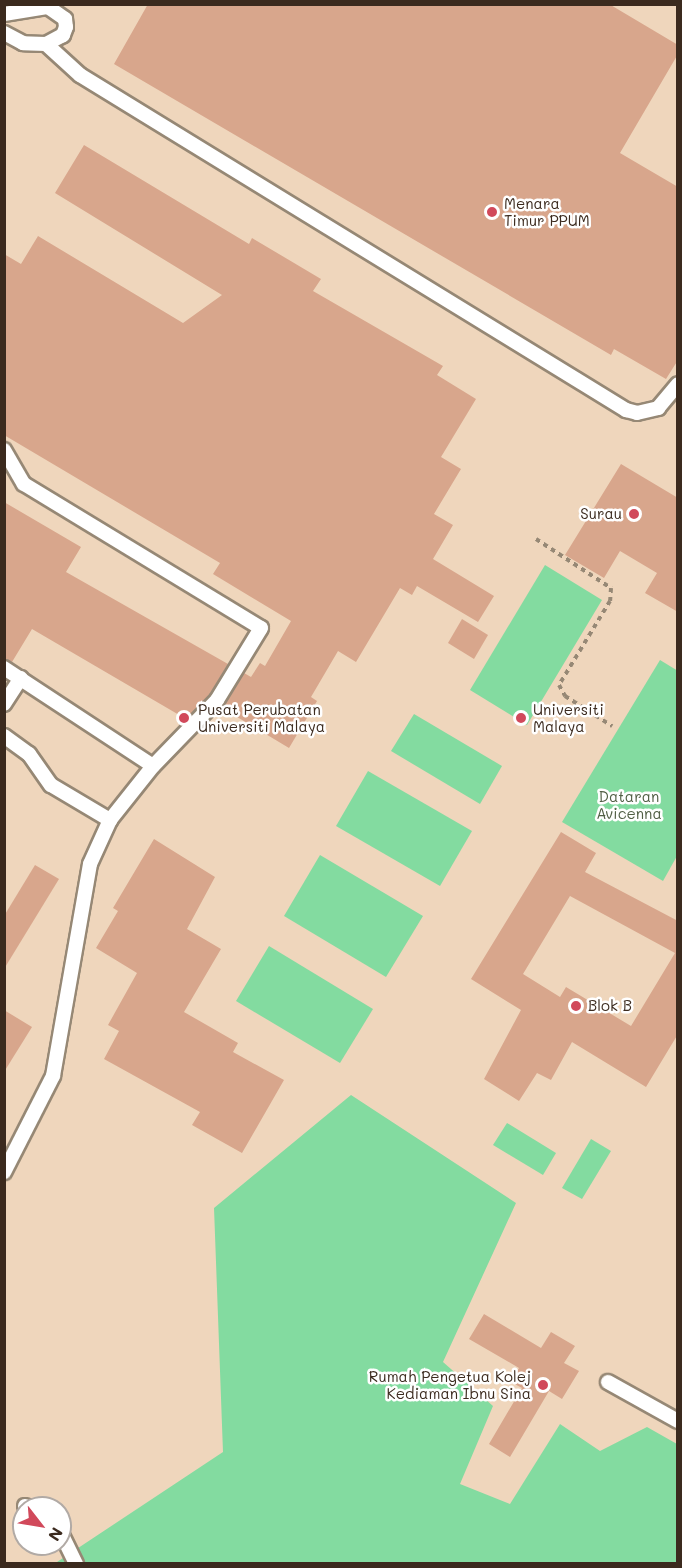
<!DOCTYPE html>
<html>
<head>
<meta charset="utf-8">
<style>
	body { margin:0 }
	#map { position:relative; width:682px; height:1568px; overflow:hidden; background:#f0e7cc; font-family:Mali,sans-serif }
	div>[style] { position:absolute }
	[style*='--x'] { left:calc(var(--x)*1px); top:calc(var(--y)*1px); width:calc(var(--w)*1px); rotate:calc(var(--a)*1deg) }
	.built>* { inset:0; background:#efd6bc }
	.green>* { inset:0; background:#83dba0 }
	.building>* { inset:0; background:#d8a68c }
	.path>* { height:4px; margin-top:-2px; transform-origin:0; background:repeating-linear-gradient(90deg,#968875 0 4.5px,transparent 0 9px) }
	.roads { filter:drop-shadow(2px 0 #968875) drop-shadow(-2px 0 #968875) drop-shadow(0 2px #968875) drop-shadow(0 -2px #968875) }
	.service>* { height:14px; margin:-7px; padding:0 7px; transform-origin:7px; border-radius:7px; background:#fff }
	.dots>* { width:16px; height:16px; translate:-50% -50%; box-sizing:border-box; border:3px solid #fff; border-radius:50% }
	span { translate:-50% -50%; white-space:nowrap; text-align:center; line-height:1.15; -webkit-text-stroke:5px #fff; paint-order:stroke }
	.poi-label { font-size:15px; color:#3b2a1e }
	.left { translate:0 -50%; text-align:left }
	.right { translate:-100% -50%; text-align:right }
	.park-label { font-size:15px; color:#515f45 }
	.frame { position:absolute; inset:0; border:6px solid #3b2a1e; pointer-events:none }
	.north { position:absolute; left:12px; top:1496px; width:60px; height:60px; box-sizing:border-box; background:#fff; border:2px solid #b1aaa5; border-radius:50%; rotate:121deg; font-size:16px; font-weight:700; line-height:24px; text-align:center; color:#3b2a1e }
	.north::after { content:''; display:block; margin:auto; width:21px; height:27px; background:#d1495b; clip-path:polygon(50% 0,100% 100%,50% 72%,0 100%) }
</style>
</head>
<body>
<div id="map">
	<div class="built">
		<div style="clip-path:polygon(evenodd,5px 5px,677px 5px,677px 1563px,5px 1564px,5px 5px,24px 1508px,60px 1508px,60px 1544px,24px 1544px,24px 1508px)"></div>
	</div>
	<div class="green">
		<div style="clip-path:polygon(545px 565px,602px 600px,527px 725px,470px 690px)"></div>
		<div style="clip-path:polygon(660px 660px,678px 671px,677px 856px,663px 881px,562px 822px)"></div>
		<div style="clip-path:polygon(414px 714px,502px 766px,480px 804px,391px 751px)"></div>
		<div style="clip-path:polygon(368px 771px,472px 831px,440px 886px,336px 826px)"></div>
		<div style="clip-path:polygon(320px 855px,423px 916px,386px 977px,284px 916px)"></div>
		<div style="clip-path:polygon(269px 946px,373px 1009px,340px 1063px,236px 1001px)"></div>
		<div style="clip-path:polygon(351px 1095px,516px 1203px,443px 1362px,493px 1406px,460px 1484px,510px 1504px,560px 1424px,600px 1451px,647px 1427px,677px 1444px,677px 1563px,54px 1564px,223px 1452px,214px 1208px)"></div>
		<div style="clip-path:polygon(507px 1123px,556px 1153px,543px 1175px,493px 1145px)"></div>
		<div style="clip-path:polygon(591px 1139px,611px 1151px,582px 1199px,562px 1188px)"></div>
	</div>
	<div class="building">
		<div style="clip-path:polygon(148px 4px,609px 4px,678px 45px,678px 54px,620px 153px,678px 187px,678px 360px,666px 379px,614px 349px,611px 355px,114px 64px)"></div>
		<div style="clip-path:polygon(84px 145px,249px 244px,252px 238px,321px 279px,313px 291px,443px 366px,437px 375px,476px 399px,441px 457px,461px 469px,434px 514px,453px 525px,433px 559px,494px 596px,478px 622px,417px 586px,412px 595px,400px 588px,356px 662px,338px 651px,311px 697px,317px 701px,289px 748px,222px 708px,244px 673px,251px 677px,260px 663px,265px 666px,291px 621px,213px 574px,220px 563px,4px 435px,4px 254px,21px 264px,38px 236px,183px 323px,222px 295px,55px 193px)"></div>
		<div style="clip-path:polygon(621px 464px,678px 498px,678px 612px,645px 593px,657px 573px,620px 551px,604px 578px,565px 555px)"></div>
		<div style="clip-path:polygon(4px 502px,81px 547px,66px 572px,228px 664px,210px 694px,186px 719px,32px 629px,12px 662px,4px 659px)"></div>
		<div style="clip-path:polygon(462px 619px,488px 635px,474px 659px,448px 643px)"></div>
		<div style="clip-path:polygon(evenodd,561px 832px,596px 853px,585px 872px,678px 921px,678px 1034px,646px 1087px,572px 1042px,551px 1080px,537px 1073px,519px 1101px,484px 1079px,521px 1010px,471px 979px,561px 832px,570px 896px,675px 953px,631px 1026px,566px 987px,560px 997px,523px 974px,570px 896px)"></div>
		<div style="clip-path:polygon(154px 839px,215px 877px,187px 929px,221px 949px,184px 1012px,238px 1043px,233px 1052px,284px 1080px,242px 1153px,192px 1125px,200px 1112px,104px 1059px,119px 1031px,108px 1025px,137px 973px,96px 948px,118px 911px,113px 908px)"></div>
		<div style="clip-path:polygon(35px 865px,59px 879px,4px 969px,4px 916px)"></div>
		<div style="clip-path:polygon(4px 1010px,32px 1027px,4px 1072px)"></div>
		<div style="clip-path:polygon(484px 1314px,541px 1348px,551px 1332px,575px 1346px,564px 1363px,579px 1371px,562px 1399px,549px 1391px,510px 1457px,489px 1444px,522px 1388px,511px 1382px,519px 1368px,469px 1339px)"></div>
	</div>
	<div class="path">
		<div style="--x:536;--y:539;--w:90;--a:33.2"></div>
		<div style="--x:611;--y:588;--w:13;--a:94"></div>
		<div style="--x:610;--y:601;--w:98;--a:121.3"></div>
		<div style="--x:559;--y:685;--w:13;--a:61"></div>
		<div style="--x:565;--y:696;--w:56;--a:32.6"></div>
	</div>
	<div class="roads">
		<div class="service">
			<div style="--x:4;--y:14;--w:45;--a:-9"></div>
			<div style="--x:48;--y:7;--w:21;--a:35"></div>
			<div style="--x:65;--y:19;--w:8;--a:83"></div>
			<div style="--x:66;--y:27;--w:9;--a:111"></div>
			<div style="--x:63;--y:35;--w:19;--a:152"></div>
			<div style="--x:46;--y:44;--w:23;--a:-178"></div>
			<div style="--x:23;--y:43;--w:21;--a:-152"></div>
			<div style="--x:46;--y:44;--w:46;--a:42.4"></div>
			<div style="--x:80;--y:75;--w:641;--a:31.53"></div>
			<div style="--x:626;--y:410;--w:11;--a:15"></div>
			<div style="--x:637;--y:413;--w:22;--a:-13"></div>
			<div style="--x:658;--y:408;--w:31;--a:-50"></div>
			<div style="--x:4;--y:450;--w:39;--a:60"></div>
			<div style="--x:24;--y:484;--w:277;--a:31.3"></div>
			<div style="--x:261;--y:628;--w:84;--a:121.4"></div>
			<div style="--x:217;--y:700;--w:92;--a:134.1"></div>
			<div style="--x:153;--y:766;--w:69;--a:128.5"></div>
			<div style="--x:110;--y:820;--w:48;--a:114.4"></div>
			<div style="--x:90;--y:864;--w:215;--a:99.9"></div>
			<div style="--x:53;--y:1076;--w:108;--a:117"></div>
			<div style="--x:4;--y:668;--w:178;--a:33.3"></div>
			<div style="--x:4;--y:704;--w:31;--a:-57"></div>
			<div style="--x:4;--y:736;--w:31;--a:36"></div>
			<div style="--x:29;--y:754;--w:38;--a:55"></div>
			<div style="--x:51;--y:785;--w:69;--a:30.7"></div>
			<div style="--x:608;--y:1382;--w:80;--a:29.1"></div>
			<div style="--x:25;--y:1506;--w:5;--a:22"></div>
			<div style="--x:60;--y:1531;--w:37;--a:64"></div>
		</div>
	</div>
	<div class="dots">
		<div style="left:492px;top:212px;background:#d1495b"></div>
		<div style="left:634px;top:514px;background:#d1495b"></div>
		<div style="left:184px;top:718px;background:#d1495b"></div>
		<div style="left:521px;top:718px;background:#d1495b"></div>
		<div style="left:576px;top:1006px;background:#d1495b"></div>
		<div style="left:543px;top:1385px;background:#d1495b"></div>
	</div>
	<div class="poi-label">
		<span class="left" style="left:504px;top:212px">Menara<br>Timur PPUM</span>
		<span class="right" style="left:622px;top:514px">Surau</span>
		<span class="left" style="left:198px;top:718px">Pusat Perubatan<br>Universiti Malaya</span>
		<span class="left" style="left:533px;top:718px">Universiti<br>Malaya</span>
		<span class="left" style="left:588px;top:1006px">Blok B</span>
		<span class="right" style="left:531px;top:1385px">Rumah Pengetua Kolej<br>Kediaman Ibnu Sina</span>
	</div>
	<div class="park-label">
		<span style="left:629px;top:805px">Dataran<br>Avicenna</span>
	</div>
	<div class="frame"></div>
	<div class="north">N</div>
</div>
</body>
</html>
